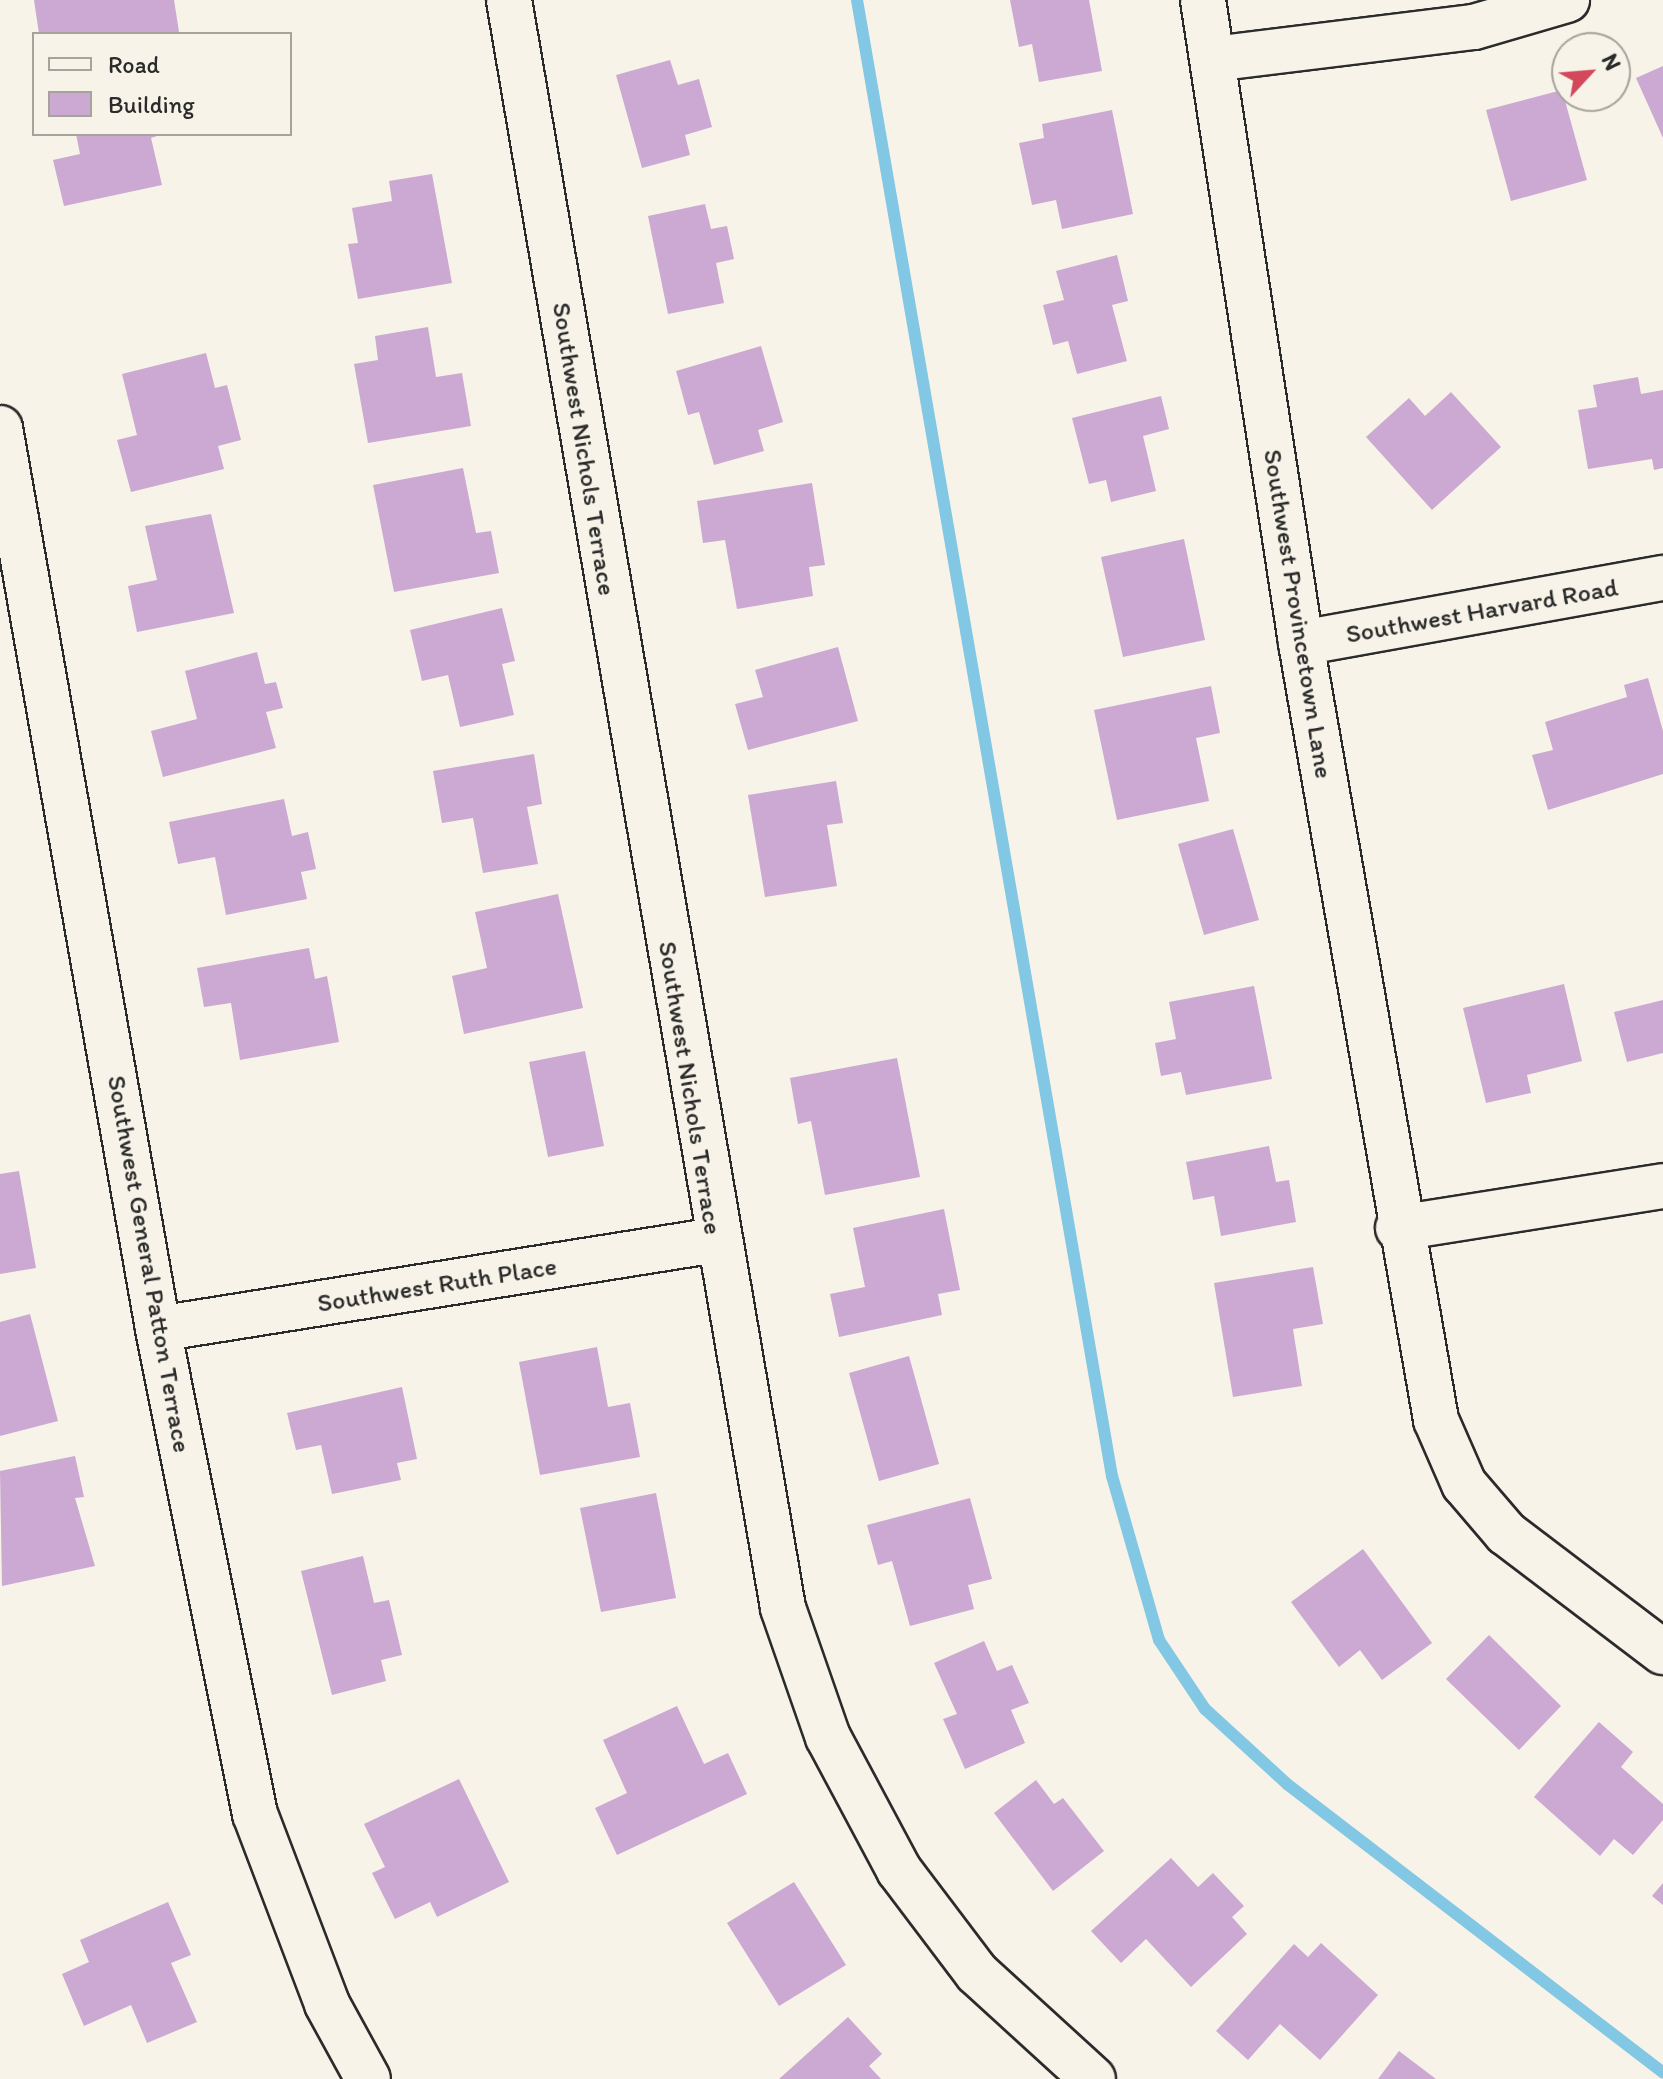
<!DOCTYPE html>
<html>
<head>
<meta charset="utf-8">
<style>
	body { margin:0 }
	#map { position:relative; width:1663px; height:2079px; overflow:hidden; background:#f7f3e8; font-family:Itim,sans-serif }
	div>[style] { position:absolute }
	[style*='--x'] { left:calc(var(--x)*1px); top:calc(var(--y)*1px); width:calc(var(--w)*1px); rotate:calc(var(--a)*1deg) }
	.stream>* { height:12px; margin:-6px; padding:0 6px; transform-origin:6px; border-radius:6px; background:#82c7e3 }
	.building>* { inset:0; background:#cba9d3 }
	.roads { filter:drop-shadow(2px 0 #2b2b2b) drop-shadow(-2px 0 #2b2b2b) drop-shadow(0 2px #2b2b2b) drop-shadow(0 -2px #2b2b2b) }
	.minor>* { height:44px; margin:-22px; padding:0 22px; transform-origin:22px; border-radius:22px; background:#f7f3e8 }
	span { translate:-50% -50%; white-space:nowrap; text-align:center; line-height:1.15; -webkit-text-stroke:6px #f7f3e8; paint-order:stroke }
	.street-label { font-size:26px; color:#2b2b2b }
	.legend { position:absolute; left:32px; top:32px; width:260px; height:104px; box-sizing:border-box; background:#f7f3e8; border:2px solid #a5a39c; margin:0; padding:10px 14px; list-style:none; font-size:24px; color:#2b2b2b }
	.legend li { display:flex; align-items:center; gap:16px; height:40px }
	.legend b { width:40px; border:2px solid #a5a39c }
	.north { position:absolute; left:1551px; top:32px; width:80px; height:80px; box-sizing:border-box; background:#f7f3e8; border:2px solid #a5a39c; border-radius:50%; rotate:64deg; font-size:22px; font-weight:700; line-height:32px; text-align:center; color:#2b2b2b }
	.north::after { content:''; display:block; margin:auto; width:28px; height:36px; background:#d1495b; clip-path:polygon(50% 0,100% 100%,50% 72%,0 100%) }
</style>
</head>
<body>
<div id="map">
	<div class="stream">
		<div style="--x:857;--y:0;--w:1498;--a:80.2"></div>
		<div style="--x:1112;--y:1476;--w:171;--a:74"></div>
		<div style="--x:1159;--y:1640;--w:83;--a:56.3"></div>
		<div style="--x:1205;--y:1709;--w:111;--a:42.4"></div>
		<div style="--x:1287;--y:1784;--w:474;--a:37.5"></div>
	</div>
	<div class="building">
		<div style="clip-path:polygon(34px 0,174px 0,179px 32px,39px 34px)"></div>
		<div style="clip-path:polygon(1010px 0,1089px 0,1102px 71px,1039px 82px,1032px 44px,1019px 47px)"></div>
		<div style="clip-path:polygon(670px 60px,678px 85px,699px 79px,712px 127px,685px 135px,690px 155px,642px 168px,616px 75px)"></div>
		<div style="clip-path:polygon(1663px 66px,1663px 138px,1636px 78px)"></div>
		<div style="clip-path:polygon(1562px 90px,1587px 180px,1511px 201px,1486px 110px)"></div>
		<div style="clip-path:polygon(1112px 110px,1133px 214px,1062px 229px,1056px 200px,1032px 205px,1019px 143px,1044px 138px,1042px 124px)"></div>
		<div style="clip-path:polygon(76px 134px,163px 134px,151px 138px,162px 185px,64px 206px,53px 160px,80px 154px)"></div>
		<div style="clip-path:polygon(432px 174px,452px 283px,358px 299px,348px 244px,358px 243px,352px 208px,392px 201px,389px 181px)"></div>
		<div style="clip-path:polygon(705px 204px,711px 229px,727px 226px,734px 259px,716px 263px,724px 303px,668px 314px,648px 216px)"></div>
		<div style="clip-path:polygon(1117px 255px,1128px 301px,1112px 305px,1127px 361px,1077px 374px,1068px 341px,1053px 345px,1043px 305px,1064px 300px,1056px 271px)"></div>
		<div style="clip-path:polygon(428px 327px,436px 377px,462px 373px,471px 426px,368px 443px,354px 364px,378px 360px,375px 336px)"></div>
		<div style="clip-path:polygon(761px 346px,783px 422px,758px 430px,764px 451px,714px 465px,699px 412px,688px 415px,676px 371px)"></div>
		<div style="clip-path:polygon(206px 353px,215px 388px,227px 385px,241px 440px,218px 446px,224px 469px,131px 492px,117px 440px,137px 435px,122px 374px)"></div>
		<div style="clip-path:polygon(1638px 377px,1641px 394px,1663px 390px,1663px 468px,1654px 470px,1652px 459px,1588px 469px,1578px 410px,1597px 407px,1593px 385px)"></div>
		<div style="clip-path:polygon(1451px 392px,1501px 447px,1432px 510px,1366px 437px,1409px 398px,1425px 416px)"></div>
		<div style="clip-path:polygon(1161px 396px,1169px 429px,1143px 436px,1156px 491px,1111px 502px,1106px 480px,1089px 484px,1072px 418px)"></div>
		<div style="clip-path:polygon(463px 468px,476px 533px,491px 531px,499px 573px,394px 592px,373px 485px)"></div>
		<div style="clip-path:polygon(812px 483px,825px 565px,809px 567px,813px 596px,737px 609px,725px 540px,703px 543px,697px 501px)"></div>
		<div style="clip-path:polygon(211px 514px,234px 613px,137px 632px,128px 586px,157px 580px,145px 526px)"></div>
		<div style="clip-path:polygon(1184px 539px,1205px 640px,1123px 657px,1101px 557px)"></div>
		<div style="clip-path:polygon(502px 608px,515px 661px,502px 664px,514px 715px,460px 727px,448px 675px,422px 681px,410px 630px)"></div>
		<div style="clip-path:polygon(838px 647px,858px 721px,748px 750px,735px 704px,763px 697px,755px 670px)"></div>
		<div style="clip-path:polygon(257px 652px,265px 684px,276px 682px,283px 708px,266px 712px,276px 748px,163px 777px,151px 731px,197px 719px,185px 671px)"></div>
		<div style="clip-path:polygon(1648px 678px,1663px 731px,1663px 774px,1548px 810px,1532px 755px,1553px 750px,1545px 722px,1627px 697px,1624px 685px)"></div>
		<div style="clip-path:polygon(1211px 686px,1220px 733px,1196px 738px,1209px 801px,1117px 820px,1094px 710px)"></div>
		<div style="clip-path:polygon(534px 754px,542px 804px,527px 807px,538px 864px,483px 873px,473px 818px,442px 823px,433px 771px)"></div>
		<div style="clip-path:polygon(836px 781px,843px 823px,827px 825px,837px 886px,765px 897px,748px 795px)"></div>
		<div style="clip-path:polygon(284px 799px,292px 836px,308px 832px,316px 869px,301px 872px,307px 899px,226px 915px,215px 857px,178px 864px,169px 822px)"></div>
		<div style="clip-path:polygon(1233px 829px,1259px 920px,1204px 935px,1178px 844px)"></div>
		<div style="clip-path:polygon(558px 894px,583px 1008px,464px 1034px,452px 976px,487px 968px,475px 912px)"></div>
		<div style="clip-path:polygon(309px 948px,315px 979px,327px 976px,339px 1042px,240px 1060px,231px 1003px,204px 1007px,197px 968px)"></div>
		<div style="clip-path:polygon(1564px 984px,1582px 1061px,1527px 1075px,1531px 1093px,1486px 1103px,1463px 1008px)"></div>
		<div style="clip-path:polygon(1254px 986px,1272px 1079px,1186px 1095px,1181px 1072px,1161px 1076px,1155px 1043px,1176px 1039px,1169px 1002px)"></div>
		<div style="clip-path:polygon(1663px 1000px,1663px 1053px,1627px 1062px,1614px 1012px)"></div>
		<div style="clip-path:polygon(585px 1051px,604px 1146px,548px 1157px,529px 1062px)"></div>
		<div style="clip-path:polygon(897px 1058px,920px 1177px,825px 1195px,811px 1121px,798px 1124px,790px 1078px)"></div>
		<div style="clip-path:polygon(1269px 1146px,1276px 1182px,1289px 1180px,1296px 1222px,1221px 1236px,1214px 1196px,1193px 1200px,1186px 1162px)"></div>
		<div style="clip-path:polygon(19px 1171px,36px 1268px,0 1274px,0 1174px)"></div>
		<div style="clip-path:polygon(944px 1209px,960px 1290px,938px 1294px,942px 1315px,839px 1337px,830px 1294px,865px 1287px,853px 1228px)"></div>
		<div style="clip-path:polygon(1313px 1267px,1323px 1324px,1293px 1329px,1302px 1386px,1233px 1397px,1214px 1283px)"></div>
		<div style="clip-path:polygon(30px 1314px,58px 1421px,0 1436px,0 1322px)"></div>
		<div style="clip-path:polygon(597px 1347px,608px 1407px,630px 1403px,640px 1457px,540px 1475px,519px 1362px)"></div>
		<div style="clip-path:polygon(909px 1356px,939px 1464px,879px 1481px,849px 1373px)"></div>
		<div style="clip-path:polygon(402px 1387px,417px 1459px,397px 1463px,401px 1480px,332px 1494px,321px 1445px,296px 1450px,287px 1413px)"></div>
		<div style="clip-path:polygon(75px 1456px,84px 1497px,75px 1498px,95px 1566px,2px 1586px,0 1471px)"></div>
		<div style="clip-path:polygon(656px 1493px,676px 1598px,601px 1612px,580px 1508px)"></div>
		<div style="clip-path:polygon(970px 1498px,992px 1579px,968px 1585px,974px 1609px,910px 1626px,892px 1561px,878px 1565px,867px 1525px)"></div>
		<div style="clip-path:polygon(1363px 1549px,1432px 1643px,1382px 1680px,1360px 1650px,1339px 1667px,1291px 1602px)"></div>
		<div style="clip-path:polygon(363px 1556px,374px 1603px,389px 1600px,402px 1655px,381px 1660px,386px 1681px,332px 1695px,301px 1571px)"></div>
		<div style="clip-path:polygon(1489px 1635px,1561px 1706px,1519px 1750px,1446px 1679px)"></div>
		<div style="clip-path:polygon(984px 1641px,997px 1671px,1012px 1665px,1029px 1703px,1011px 1710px,1025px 1743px,965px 1769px,943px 1719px,957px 1714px,934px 1663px)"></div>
		<div style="clip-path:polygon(677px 1706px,704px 1764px,728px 1753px,747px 1794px,617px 1855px,595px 1808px,627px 1793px,603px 1740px)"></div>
		<div style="clip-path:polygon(1599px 1722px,1633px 1752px,1621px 1767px,1663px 1804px,1663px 1820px,1633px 1855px,1614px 1839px,1600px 1856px,1534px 1797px)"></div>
		<div style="clip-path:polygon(459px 1779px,509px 1882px,437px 1917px,430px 1902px,395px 1919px,372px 1873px,385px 1867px,364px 1824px)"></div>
		<div style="clip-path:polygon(1036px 1780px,1054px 1804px,1063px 1798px,1104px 1851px,1053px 1891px,994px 1813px)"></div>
		<div style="clip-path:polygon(1171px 1858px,1198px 1887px,1213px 1873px,1244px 1906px,1232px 1917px,1247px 1934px,1191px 1987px,1146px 1939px,1121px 1963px,1091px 1931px)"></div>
		<div style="clip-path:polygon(794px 1882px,846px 1965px,779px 2006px,727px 1923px)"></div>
		<div style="clip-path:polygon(1663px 1883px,1663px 1905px,1652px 1896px)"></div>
		<div style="clip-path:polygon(168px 1902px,191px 1955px,171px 1963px,197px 2022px,147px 2043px,131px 2005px,84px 2026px,62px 1974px,89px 1962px,80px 1940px)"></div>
		<div style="clip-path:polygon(1321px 1943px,1378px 1995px,1320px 2060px,1280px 2024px,1248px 2060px,1216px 2031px,1294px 1944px,1308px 1957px)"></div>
		<div style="clip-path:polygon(848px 2017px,882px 2054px,869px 2066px,881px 2079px,779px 2079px)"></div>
		<div style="clip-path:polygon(1399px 2051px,1436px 2079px,1378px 2079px)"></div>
	</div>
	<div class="roads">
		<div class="minor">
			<div style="--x:509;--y:0;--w:1631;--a:80.33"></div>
			<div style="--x:783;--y:1608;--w:137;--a:70.8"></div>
			<div style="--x:828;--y:1737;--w:151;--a:61.9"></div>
			<div style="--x:899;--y:1870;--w:129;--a:52.9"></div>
			<div style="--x:977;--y:1973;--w:157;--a:42.4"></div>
			<div style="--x:1203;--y:0;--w:650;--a:81.33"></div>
			<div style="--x:1301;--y:643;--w:789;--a:80.14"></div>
			<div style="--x:1436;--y:1420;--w:70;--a:66.4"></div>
			<div style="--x:1464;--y:1484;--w:65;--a:49.4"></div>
			<div style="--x:1506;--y:1533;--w:197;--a:37.2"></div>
			<div style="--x:1213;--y:59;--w:263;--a:-7"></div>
			<div style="--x:1474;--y:27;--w:97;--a:-16.2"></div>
			<div style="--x:0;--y:428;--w:915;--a:80.05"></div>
			<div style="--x:158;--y:1329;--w:495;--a:78.7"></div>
			<div style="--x:255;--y:1814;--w:203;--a:69.2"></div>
			<div style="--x:327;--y:2004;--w:85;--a:61.3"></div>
			<div style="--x:1301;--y:643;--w:368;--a:-10.2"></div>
			<div style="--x:1398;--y:1228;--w:268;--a:-9"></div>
			<div style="--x:158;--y:1329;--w:565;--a:-9.06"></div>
		</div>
	</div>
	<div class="street-label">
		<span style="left:584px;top:449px;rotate:81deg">Southwest Nichols Terrace</span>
		<span style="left:1482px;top:611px;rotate:-10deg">Southwest Harvard Road</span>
		<span style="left:1298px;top:614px;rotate:81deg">Southwest Provincetown Lane</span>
		<span style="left:690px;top:1088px;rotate:81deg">Southwest Nichols Terrace</span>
		<span style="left:149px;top:1264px;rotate:80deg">Southwest General Patton Terrace</span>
		<span style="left:437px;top:1285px;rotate:-9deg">Southwest Ruth Place</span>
	</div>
	<ul class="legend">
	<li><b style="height:10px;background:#f7f3e8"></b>Road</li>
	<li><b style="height:22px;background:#cba9d3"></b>Building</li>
	</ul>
	<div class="north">N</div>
</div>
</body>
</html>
